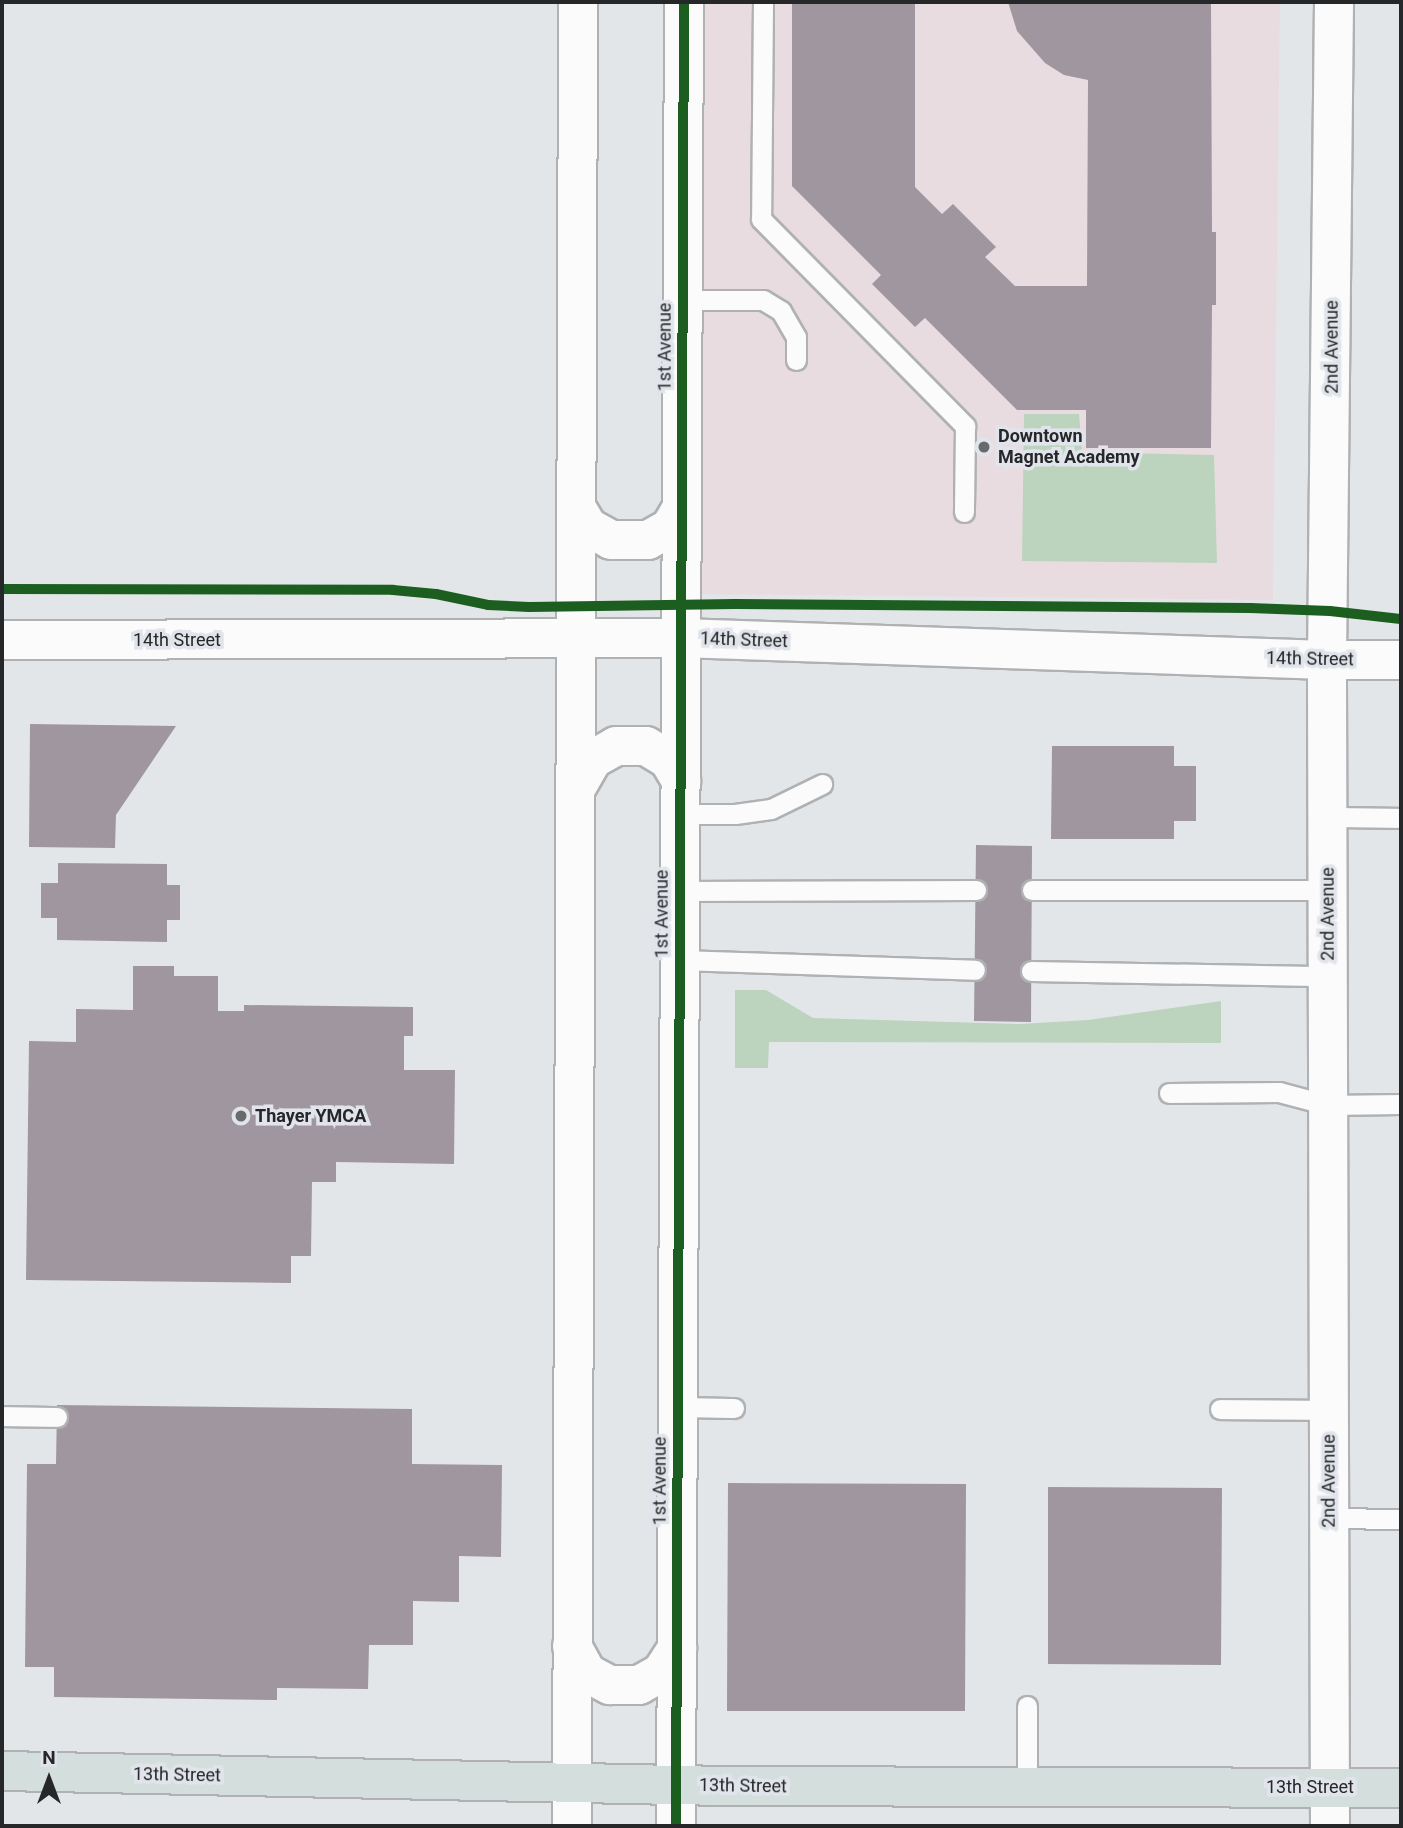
<!DOCTYPE html>
<html>
<head>
<meta charset="utf-8">
<style>
	body { margin:0 }
	#map { position:relative; width:1403px; height:1828px; overflow:hidden; background:#e3e6e9; font-family:Roboto,sans-serif }
	div>[style] { position:absolute }
	[style*='--x'] { left:calc(var(--x)*1px); top:calc(var(--y)*1px); width:calc(var(--w)*1px); rotate:calc(var(--a)*1deg) }
	.education>* { inset:0; background:#e9dce0 }
	.green>* { inset:0; background:#bcd4bd }
	.building>* { inset:0; background:#9f969f }
	.roads { filter:drop-shadow(2px 0 #afb1b3) drop-shadow(-2px 0 #afb1b3) drop-shadow(0 2px #afb1b3) drop-shadow(0 -2px #afb1b3) }
	.service>* { height:19px; margin:-9.5px; padding:0 9.5px; transform-origin:9.5px; border-radius:9.5px; background:#fbfbfc }
	.minor>* { height:38px; margin:-19px; padding:0 19px; transform-origin:19px; border-radius:19px; background:#fbfbfc }
	.secondary>* { height:38px; margin:-19px; padding:0 19px; transform-origin:19px; border-radius:19px; background:#fbfbfc }
	.primary>* { height:38px; margin:-19px; padding:0 19px; transform-origin:19px; border-radius:19px; background:#d4dfdd }
	.cycleway>* { height:10px; margin:-5px; padding:0 5px; transform-origin:5px; border-radius:5px; background:#1b5e20 }
	.dots>* { width:19px; height:19px; translate:-50% -50%; box-sizing:border-box; border:4px solid #e1e5eb; border-radius:50% }
	span { translate:-50% -50%; white-space:nowrap; text-align:center; line-height:1.15; -webkit-text-stroke:7px #e1e5eb; paint-order:stroke }
	.street-label { font-size:18px; color:#252729 }
	.poi-label { font-size:18px; color:#252729; font-weight:700 }
	.left { translate:0 -50%; text-align:left }
	.frame { position:absolute; inset:0; border:4px solid #252729; pointer-events:none }
	.north { position:absolute; left:14px; top:1744px; width:70px; height:70px; -webkit-text-stroke:5px #e1e5eb; paint-order:stroke; rotate:0deg; font-size:19px; font-weight:700; line-height:28px; text-align:center; color:#252729 }
	.north::after { content:''; display:block; margin:auto; width:24px; height:32px; background:#252729; clip-path:polygon(50% 0,100% 100%,50% 72%,0 100%) }
</style>
</head>
<body>
<div id="map">
	<div class="education">
		<div style="clip-path:polygon(698px 2px,1280px 2px,1273px 600px,692px 594px)"></div>
	</div>
	<div class="green">
		<div style="clip-path:polygon(1024px 414px,1079px 414px,1082px 452px,1214px 455px,1217px 563px,1022px 561px)"></div>
		<div style="clip-path:polygon(735px 990px,766px 990px,813px 1018px,1020px 1024px,1088px 1020px,1221px 1001px,1221px 1043px,769px 1042px,768px 1068px,735px 1068px)"></div>
	</div>
	<div class="building">
		<div style="clip-path:polygon(792px 2px,915px 2px,915px 187px,942px 214px,953px 204px,996px 247px,985px 257px,1015px 286px,1087px 286px,1088px 80px,1064px 75px,1045px 63px,1017px 31px,1008px 2px,1211px 2px,1212px 232px,1216px 232px,1216px 305px,1212px 305px,1211px 448px,1086px 448px,1086px 410px,1017px 410px,925px 318px,915px 327px,872px 284px,881px 275px,792px 186px)"></div>
		<div style="clip-path:polygon(30px 724px,176px 726px,116px 815px,115px 848px,29px 847px)"></div>
		<div style="clip-path:polygon(1052px 746px,1174px 746px,1174px 766px,1196px 766px,1196px 821px,1174px 821px,1174px 839px,1051px 839px)"></div>
		<div style="clip-path:polygon(976px 845px,1032px 846px,1031px 1022px,974px 1021px)"></div>
		<div style="clip-path:polygon(58px 863px,167px 864px,167px 885px,180px 885px,180px 920px,167px 920px,167px 942px,57px 940px,57px 918px,41px 918px,41px 883px,58px 883px)"></div>
		<div style="clip-path:polygon(133px 966px,174px 966px,174px 976px,218px 976px,218px 1011px,244px 1011px,244px 1005px,413px 1007px,413px 1036px,404px 1036px,404px 1070px,455px 1070px,454px 1164px,336px 1162px,336px 1182px,312px 1182px,311px 1256px,291px 1256px,291px 1283px,26px 1280px,29px 1041px,76px 1042px,76px 1009px,133px 1010px)"></div>
		<div style="clip-path:polygon(57px 1405px,412px 1409px,412px 1464px,502px 1465px,501px 1557px,459px 1556px,459px 1602px,413px 1601px,413px 1645px,369px 1645px,368px 1689px,277px 1688px,277px 1700px,54px 1697px,54px 1667px,25px 1667px,27px 1464px,56px 1464px)"></div>
		<div style="clip-path:polygon(728px 1483px,966px 1484px,965px 1711px,727px 1711px)"></div>
		<div style="clip-path:polygon(1048px 1487px,1222px 1488px,1221px 1665px,1048px 1664px)"></div>
	</div>
	<div class="roads">
		<div class="service">
			<div style="--x:763;--y:2;--w:217;--a:90.5"></div>
			<div style="--x:761;--y:219;--w:291;--a:45.4"></div>
			<div style="--x:965;--y:426;--w:86;--a:90.7"></div>
			<div style="--x:683;--y:300;--w:80;--a:0"></div>
			<div style="--x:763;--y:300;--w:21;--a:31"></div>
			<div style="--x:781;--y:311;--w:30;--a:60"></div>
			<div style="--x:796;--y:337;--w:23;--a:90"></div>
			<div style="--x:681;--y:814;--w:54;--a:0"></div>
			<div style="--x:735;--y:814;--w:36;--a:-8"></div>
			<div style="--x:771;--y:809;--w:57;--a:-26.1"></div>
			<div style="--x:1328;--y:817;--w:73;--a:0.8"></div>
			<div style="--x:1032;--y:890;--w:296;--a:0"></div>
			<div style="--x:680;--y:891;--w:296;--a:-0.2"></div>
			<div style="--x:680;--y:960;--w:295;--a:1.9"></div>
			<div style="--x:1031;--y:971;--w:297;--a:1"></div>
			<div style="--x:1169;--y:1093;--w:110;--a:-0.5"></div>
			<div style="--x:1279;--y:1092;--w:51;--a:14.9"></div>
			<div style="--x:1328;--y:1105;--w:73;--a:-0.8"></div>
			<div style="--x:678;--y:1407;--w:56;--a:1"></div>
			<div style="--x:1220;--y:1409;--w:109;--a:0.5"></div>
			<div style="--x:2;--y:1416;--w:55;--a:1"></div>
			<div style="--x:1329;--y:1518;--w:72;--a:0.8"></div>
			<div style="--x:1027;--y:1706;--w:83;--a:90"></div>
		</div>
		<div class="minor">
			<div style="--x:576;--y:507;--w:23;--a:59"></div>
			<div style="--x:588;--y:527;--w:26;--a:29"></div>
			<div style="--x:611;--y:540;--w:37;--a:0"></div>
			<div style="--x:648;--y:540;--w:25;--a:-29"></div>
			<div style="--x:670;--y:528;--w:24;--a:-60"></div>
			<div style="--x:2;--y:640;--w:679;--a:-0.17"></div>
			<div style="--x:681;--y:638;--w:646;--a:1.95"></div>
			<div style="--x:575;--y:790;--w:36;--a:-60"></div>
			<div style="--x:593;--y:759;--w:26;--a:-29"></div>
			<div style="--x:616;--y:746;--w:30;--a:0"></div>
			<div style="--x:646;--y:746;--w:26;--a:31"></div>
			<div style="--x:668;--y:759;--w:26;--a:59"></div>
			<div style="--x:572;--y:1646;--w:31;--a:61"></div>
			<div style="--x:587;--y:1673;--w:26;--a:28"></div>
			<div style="--x:610;--y:1685;--w:29;--a:0"></div>
			<div style="--x:639;--y:1685;--w:25;--a:-29"></div>
			<div style="--x:661;--y:1673;--w:30;--a:-57"></div>
			<div style="--x:572;--y:1826;--w:1824;--a:-89.81"></div>
			<div style="--x:676;--y:1826;--w:1824;--a:-89.75"></div>
		</div>
		<div class="secondary">
			<div style="--x:1327;--y:660;--w:74;--a:0"></div>
			<div style="--x:1330;--y:1826;--w:1166;--a:-90.15"></div>
			<div style="--x:1327;--y:660;--w:658;--a:-89.39"></div>
		</div>
		<div class="primary">
			<div style="--x:2;--y:1771;--w:721;--a:1.19"></div>
			<div style="--x:723;--y:1786;--w:678;--a:0.17"></div>
		</div>
	</div>
	<div class="cycleway">
		<div style="--x:2;--y:589;--w:391;--a:0.1"></div>
		<div style="--x:393;--y:590;--w:43;--a:5.3"></div>
		<div style="--x:436;--y:594;--w:53;--a:11.9"></div>
		<div style="--x:488;--y:605;--w:41;--a:2.8"></div>
		<div style="--x:529;--y:607;--w:206;--a:-0.8"></div>
		<div style="--x:735;--y:604;--w:515;--a:0.45"></div>
		<div style="--x:1250;--y:608;--w:80;--a:2.1"></div>
		<div style="--x:1330;--y:611;--w:71;--a:6.4"></div>
		<div style="--x:676;--y:1826;--w:1824;--a:-89.75"></div>
	</div>
	<div class="dots">
		<div style="left:984px;top:447px;background:#686a6c"></div>
		<div style="left:241px;top:1116px;background:#686a6c"></div>
	</div>
	<div class="street-label">
		<span style="left:665px;top:347px;rotate:-90deg">1st Avenue</span>
		<span style="left:1332px;top:347px;rotate:-90deg">2nd Avenue</span>
		<span style="left:177px;top:640px">14th Street</span>
		<span style="left:744px;top:640px;rotate:2deg">14th Street</span>
		<span style="left:1310px;top:659px;rotate:1deg">14th Street</span>
		<span style="left:662px;top:914px;rotate:-90deg">1st Avenue</span>
		<span style="left:1328px;top:914px;rotate:-90deg">2nd Avenue</span>
		<span style="left:660px;top:1481px;rotate:-90deg">1st Avenue</span>
		<span style="left:1329px;top:1481px;rotate:-90deg">2nd Avenue</span>
		<span style="left:177px;top:1775px;rotate:1deg">13th Street</span>
		<span style="left:743px;top:1786px;rotate:1deg">13th Street</span>
		<span style="left:1310px;top:1787px">13th Street</span>
	</div>
	<div class="poi-label">
		<span class="left" style="left:998px;top:447px">Downtown<br>Magnet Academy</span>
		<span class="left" style="left:255px;top:1116px">Thayer YMCA</span>
	</div>
	<div class="frame"></div>
	<div class="north">N</div>
</div>
</body>
</html>
